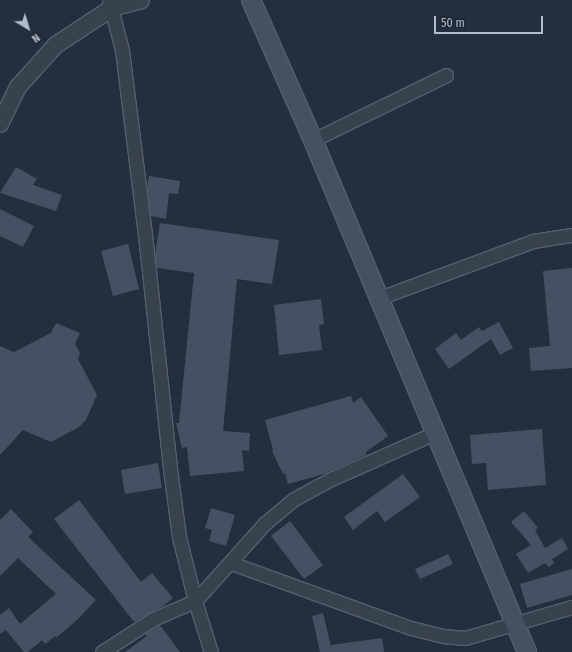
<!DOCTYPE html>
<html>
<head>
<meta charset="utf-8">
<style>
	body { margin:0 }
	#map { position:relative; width:572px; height:652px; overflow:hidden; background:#242f3e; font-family:"Fira Sans Condensed",sans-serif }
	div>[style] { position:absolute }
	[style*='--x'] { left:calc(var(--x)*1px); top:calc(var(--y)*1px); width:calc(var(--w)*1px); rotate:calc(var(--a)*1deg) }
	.building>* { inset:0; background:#455162 }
	.roads { filter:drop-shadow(1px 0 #565f6c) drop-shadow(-1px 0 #565f6c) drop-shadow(0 1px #565f6c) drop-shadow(0 -1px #565f6c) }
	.minor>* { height:13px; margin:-6.5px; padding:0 6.5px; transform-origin:6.5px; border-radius:6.5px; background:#38414e }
	.tertiary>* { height:16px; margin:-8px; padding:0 8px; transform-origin:8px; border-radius:8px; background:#38414e }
	.secondary>* { height:18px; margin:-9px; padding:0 9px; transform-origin:9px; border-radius:9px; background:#465061 }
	span { translate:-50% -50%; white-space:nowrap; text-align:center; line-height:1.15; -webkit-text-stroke:3px #1d2633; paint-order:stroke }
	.north { position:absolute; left:8px; top:8px; width:40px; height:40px; -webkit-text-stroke:3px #1d2633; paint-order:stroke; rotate:142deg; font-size:11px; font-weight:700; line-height:16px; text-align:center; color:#b4bcc9 }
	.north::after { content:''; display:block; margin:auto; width:14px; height:18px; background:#b4bcc9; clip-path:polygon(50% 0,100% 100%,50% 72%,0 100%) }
	.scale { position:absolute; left:434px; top:16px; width:109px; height:18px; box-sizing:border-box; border:2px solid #b4bcc9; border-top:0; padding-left:5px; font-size:12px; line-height:14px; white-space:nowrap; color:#b4bcc9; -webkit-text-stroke:3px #1d2633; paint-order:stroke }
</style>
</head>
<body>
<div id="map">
	<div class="building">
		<div style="clip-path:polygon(16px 167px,37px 179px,33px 185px,62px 195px,56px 211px,0 193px)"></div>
		<div style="clip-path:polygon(149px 176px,180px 181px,178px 194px,169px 193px,166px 219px,151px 216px,147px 187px)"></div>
		<div style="clip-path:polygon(0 209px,34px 226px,23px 247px,0 236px)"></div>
		<div style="clip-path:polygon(160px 223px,279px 240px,272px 284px,237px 279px,223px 431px,250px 433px,249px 451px,242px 450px,244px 471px,190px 476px,187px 447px,182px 448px,176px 423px,179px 423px,194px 273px,157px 268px,155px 255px)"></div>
		<div style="clip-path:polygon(128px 244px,139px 289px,113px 296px,101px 251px)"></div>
		<div style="clip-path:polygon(572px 268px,572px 368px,531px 371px,529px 348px,550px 346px,543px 271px)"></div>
		<div style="clip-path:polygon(321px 299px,324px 324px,319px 325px,322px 350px,279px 355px,274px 305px)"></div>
		<div style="clip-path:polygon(499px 322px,513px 348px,500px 355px,491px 339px,449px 369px,435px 349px,456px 333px,461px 340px,479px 327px,482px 331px)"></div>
		<div style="clip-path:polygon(56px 323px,80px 333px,75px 344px,80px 353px,78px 359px,97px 395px,86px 420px,79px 427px,51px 442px,23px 430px,0 455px,0 346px,14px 352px,51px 333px)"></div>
		<div style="clip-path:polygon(351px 396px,353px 403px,361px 397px,388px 436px,366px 452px,366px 455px,324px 474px,288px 484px,285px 473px,283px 474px,272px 451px,273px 450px,265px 420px)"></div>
		<div style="clip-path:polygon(542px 429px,546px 485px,488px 490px,486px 463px,472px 464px,470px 435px)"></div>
		<div style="clip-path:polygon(158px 463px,162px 488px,125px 494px,121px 470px)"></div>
		<div style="clip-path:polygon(403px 474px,420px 497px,385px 522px,377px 511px,353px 530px,344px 517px)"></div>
		<div style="clip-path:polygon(79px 500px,141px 582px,152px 573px,173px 598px,163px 606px,134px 622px,54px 519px)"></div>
		<div style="clip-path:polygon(211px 508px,235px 515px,226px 546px,209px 541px,212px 530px,205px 528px)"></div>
		<div style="clip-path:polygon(11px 509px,33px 532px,28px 537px,96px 600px,77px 620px,56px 638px,55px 636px,45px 644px,42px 640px,28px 652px,24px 652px,6px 630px,0 634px,0 615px,9px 608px,20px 624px,56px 594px,18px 558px,0 576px,0 520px)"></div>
		<div style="clip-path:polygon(524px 511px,538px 528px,535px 530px,545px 548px,562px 538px,568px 549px,552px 559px,554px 563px,549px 567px,545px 563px,528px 573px,516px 554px,531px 545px,511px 522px)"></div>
		<div style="clip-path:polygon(290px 521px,323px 565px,304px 579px,271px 536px)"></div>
		<div style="clip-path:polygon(448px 554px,453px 564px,420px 579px,415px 569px)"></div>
		<div style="clip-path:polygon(572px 569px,572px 595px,527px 608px,520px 584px)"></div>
		<div style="clip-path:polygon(323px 613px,332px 651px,331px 645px,382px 638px,384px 652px,320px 652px,312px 616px)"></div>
		<div style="clip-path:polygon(160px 625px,180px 652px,125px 652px,147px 636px,145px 634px)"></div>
	</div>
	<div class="roads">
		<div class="minor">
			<div style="--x:109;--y:0;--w:52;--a:75.4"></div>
			<div style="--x:122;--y:50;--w:185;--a:82.9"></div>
			<div style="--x:145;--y:234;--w:243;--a:83.9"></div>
			<div style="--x:171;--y:476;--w:62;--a:82.5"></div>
			<div style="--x:179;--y:537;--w:66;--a:76"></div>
			<div style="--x:195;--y:601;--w:53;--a:72.6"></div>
			<div style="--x:313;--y:140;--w:148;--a:-26"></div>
			<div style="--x:379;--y:298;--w:164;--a:-20.3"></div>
			<div style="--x:533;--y:241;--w:39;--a:-9"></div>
			<div style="--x:231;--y:563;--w:191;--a:19.9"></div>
			<div style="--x:411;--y:628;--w:33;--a:14"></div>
			<div style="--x:443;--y:636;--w:22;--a:5"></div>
			<div style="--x:465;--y:638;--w:111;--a:-16.2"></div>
			<div style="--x:102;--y:652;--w:61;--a:-32.9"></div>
			<div style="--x:153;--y:619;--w:46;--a:-23.2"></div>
			<div style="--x:195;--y:601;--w:103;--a:-48.1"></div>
			<div style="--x:264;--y:524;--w:39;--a:-40"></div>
			<div style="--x:294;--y:499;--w:42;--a:-28.4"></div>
			<div style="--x:331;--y:479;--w:114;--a:-23.9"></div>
		</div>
		<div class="tertiary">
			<div style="--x:0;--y:124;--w:41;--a:-64.1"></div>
			<div style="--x:18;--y:87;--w:57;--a:-47.9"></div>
			<div style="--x:56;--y:45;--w:67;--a:-33.5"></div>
			<div style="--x:112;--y:8;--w:30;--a:-15"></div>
		</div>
		<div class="secondary">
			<div style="--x:251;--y:0;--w:153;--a:66.1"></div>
			<div style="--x:313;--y:140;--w:555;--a:67.32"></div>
		</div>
	</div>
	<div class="north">N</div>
	<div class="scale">50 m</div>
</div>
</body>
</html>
